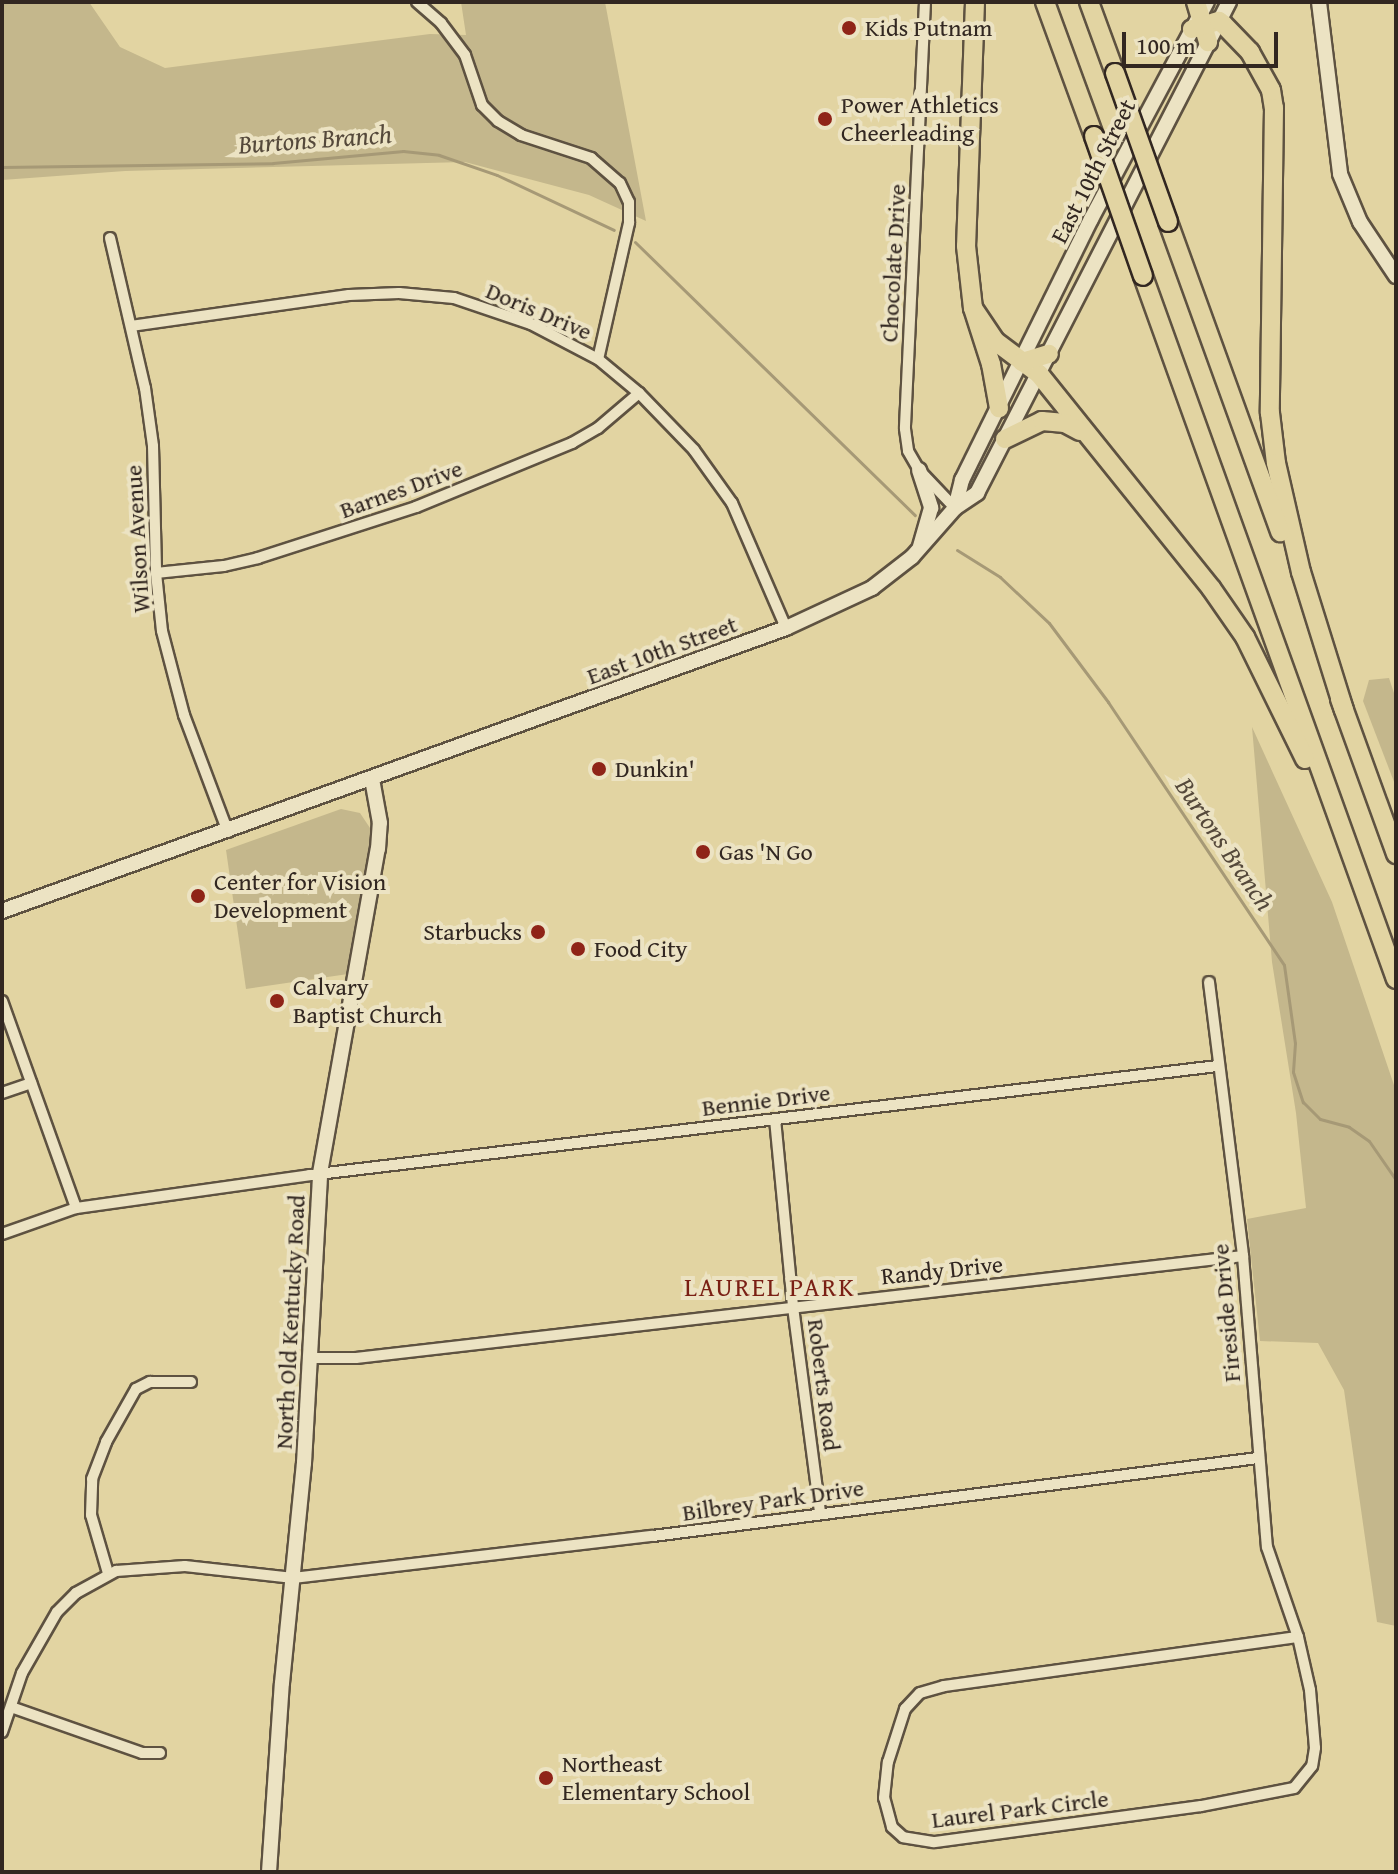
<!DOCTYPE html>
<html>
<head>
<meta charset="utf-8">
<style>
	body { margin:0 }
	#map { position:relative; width:1398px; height:1874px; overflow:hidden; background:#e2d4a2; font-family:"Gentium Book Plus",serif }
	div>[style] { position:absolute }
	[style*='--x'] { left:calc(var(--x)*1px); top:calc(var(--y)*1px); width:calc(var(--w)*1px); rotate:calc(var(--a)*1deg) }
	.green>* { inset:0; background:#c4b78c }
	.stream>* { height:3px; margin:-1.5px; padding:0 1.5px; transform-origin:1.5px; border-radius:1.5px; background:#a69976 }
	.roads { filter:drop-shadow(2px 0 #5e5241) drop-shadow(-2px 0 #5e5241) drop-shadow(0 2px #5e5241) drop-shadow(0 -2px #5e5241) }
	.street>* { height:10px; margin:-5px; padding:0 5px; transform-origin:5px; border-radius:5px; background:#ece3c3 }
	.secondary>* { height:14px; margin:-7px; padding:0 7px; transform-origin:7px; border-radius:7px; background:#ece3c3 }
	.highway>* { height:18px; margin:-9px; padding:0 9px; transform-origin:9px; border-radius:9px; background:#e2d4a2 }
	.bridges { filter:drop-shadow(2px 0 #322721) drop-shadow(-2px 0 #322721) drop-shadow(0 2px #322721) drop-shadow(0 -2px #322721) }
	.highway-bridge>* { height:18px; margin:-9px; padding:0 9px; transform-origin:9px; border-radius:9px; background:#e2d4a2 }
	.dots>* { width:22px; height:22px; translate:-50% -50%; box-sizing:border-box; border:4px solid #ece3c3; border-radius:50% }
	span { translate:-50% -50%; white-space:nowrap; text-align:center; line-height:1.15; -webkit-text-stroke:8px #ece3c3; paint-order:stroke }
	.poi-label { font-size:24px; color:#322721 }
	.left { translate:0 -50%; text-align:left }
	.right { translate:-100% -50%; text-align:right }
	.street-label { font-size:24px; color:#322721 }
	.water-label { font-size:26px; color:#55493b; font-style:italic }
	.neighbourhood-label { font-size:26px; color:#7a1f14; letter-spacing:2px }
	.frame { position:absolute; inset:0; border:4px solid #322721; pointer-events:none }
	.scale { position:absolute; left:1122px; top:32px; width:156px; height:36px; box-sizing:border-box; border:4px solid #322721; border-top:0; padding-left:10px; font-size:24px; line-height:28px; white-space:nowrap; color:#322721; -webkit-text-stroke:6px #ece3c3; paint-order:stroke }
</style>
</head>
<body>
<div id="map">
	<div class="green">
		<div style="clip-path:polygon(2px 2px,89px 2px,120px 47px,165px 68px,430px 34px,466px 35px,461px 2px,605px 2px,646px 221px,589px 195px,465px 162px,125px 171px,2px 180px)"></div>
		<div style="clip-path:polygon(1389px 678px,1396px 699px,1396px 787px,1363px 701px,1369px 680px)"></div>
		<div style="clip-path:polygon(1252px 727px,1332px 902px,1396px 1091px,1396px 1626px,1377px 1622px,1344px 1390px,1318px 1343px,1260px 1341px,1247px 1219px,1306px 1208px,1296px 1113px,1272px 962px)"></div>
		<div style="clip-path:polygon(341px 809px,360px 813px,372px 831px,348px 974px,246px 989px,226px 850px)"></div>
	</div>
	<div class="stream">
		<div style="--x:2;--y:167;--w:271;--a:-0.8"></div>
		<div style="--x:273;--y:163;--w:131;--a:-5.3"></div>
		<div style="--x:403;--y:151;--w:36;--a:6"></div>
		<div style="--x:439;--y:155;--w:61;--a:19"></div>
		<div style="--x:497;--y:175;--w:129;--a:25.2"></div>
		<div style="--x:635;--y:242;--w:391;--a:44.3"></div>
		<div style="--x:957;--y:550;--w:51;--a:32.1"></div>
		<div style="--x:1000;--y:577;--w:67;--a:43.2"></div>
		<div style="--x:1049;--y:623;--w:99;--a:53.2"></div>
		<div style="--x:1108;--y:702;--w:316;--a:56.2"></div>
		<div style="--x:1284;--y:965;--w:79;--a:82"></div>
		<div style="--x:1295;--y:1043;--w:29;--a:94"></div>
		<div style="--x:1293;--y:1072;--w:32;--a:72"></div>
		<div style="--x:1303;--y:1102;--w:24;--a:45"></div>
		<div style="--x:1320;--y:1119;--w:30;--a:15"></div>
		<div style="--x:1349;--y:1127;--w:24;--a:35"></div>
		<div style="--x:1369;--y:1141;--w:47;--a:55.3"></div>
	</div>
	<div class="roads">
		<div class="street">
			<div style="--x:417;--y:2;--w:32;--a:41"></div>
			<div style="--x:441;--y:23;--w:40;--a:53"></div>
			<div style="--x:465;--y:55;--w:53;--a:71.2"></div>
			<div style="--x:482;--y:105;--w:23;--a:45"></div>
			<div style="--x:498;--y:121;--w:27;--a:31"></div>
			<div style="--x:521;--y:135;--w:74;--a:18.2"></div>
			<div style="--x:591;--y:158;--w:38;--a:41"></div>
			<div style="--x:620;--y:183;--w:21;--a:65"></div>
			<div style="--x:629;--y:202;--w:21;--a:90"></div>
			<div style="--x:629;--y:223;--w:139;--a:102.8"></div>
			<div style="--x:925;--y:2;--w:427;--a:92.7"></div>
			<div style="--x:905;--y:429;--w:22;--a:82"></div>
			<div style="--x:908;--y:451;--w:22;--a:60"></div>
			<div style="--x:919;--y:470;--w:52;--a:46.5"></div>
			<div style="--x:110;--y:238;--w:154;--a:76.9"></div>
			<div style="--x:145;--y:388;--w:59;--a:82.1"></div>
			<div style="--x:153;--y:446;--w:127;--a:88.6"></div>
			<div style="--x:156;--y:573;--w:58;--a:84.1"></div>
			<div style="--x:162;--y:631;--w:87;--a:75.3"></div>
			<div style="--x:184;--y:715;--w:125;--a:69.4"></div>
			<div style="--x:131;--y:326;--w:220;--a:-8.1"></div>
			<div style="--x:349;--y:295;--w:50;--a:-2.3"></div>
			<div style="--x:399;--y:293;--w:55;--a:5.2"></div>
			<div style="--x:454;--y:298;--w:81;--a:18.7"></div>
			<div style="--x:531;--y:324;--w:76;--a:27.6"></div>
			<div style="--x:598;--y:359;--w:53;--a:39.7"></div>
			<div style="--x:639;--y:393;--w:79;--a:46"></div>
			<div style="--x:694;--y:450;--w:65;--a:54.4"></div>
			<div style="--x:732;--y:503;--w:136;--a:66.6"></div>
			<div style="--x:156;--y:573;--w:68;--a:-5.9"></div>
			<div style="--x:224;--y:566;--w:35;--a:-13"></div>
			<div style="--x:258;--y:558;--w:166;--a:-17.9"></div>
			<div style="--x:416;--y:507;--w:169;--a:-22.3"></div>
			<div style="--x:572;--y:443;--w:30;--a:-30"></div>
			<div style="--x:598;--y:428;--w:54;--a:-40.5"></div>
			<div style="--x:1209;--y:982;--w:276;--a:82.9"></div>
			<div style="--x:1243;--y:1256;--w:292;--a:85.3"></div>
			<div style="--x:1267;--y:1547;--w:95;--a:71"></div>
			<div style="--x:2;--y:1001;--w:220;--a:70.3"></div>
			<div style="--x:2;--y:1093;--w:31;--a:-19"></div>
			<div style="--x:775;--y:1119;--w:189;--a:84.5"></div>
			<div style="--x:793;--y:1307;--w:208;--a:82.5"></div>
			<div style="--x:2;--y:1234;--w:78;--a:-19.4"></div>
			<div style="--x:76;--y:1208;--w:236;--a:-8"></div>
			<div style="--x:310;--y:1175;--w:914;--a:-6.85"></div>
			<div style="--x:312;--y:1358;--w:44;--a:0"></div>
			<div style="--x:356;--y:1358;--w:893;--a:-6.56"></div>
			<div style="--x:108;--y:1573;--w:60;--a:-106.3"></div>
			<div style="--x:91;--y:1515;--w:36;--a:-88"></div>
			<div style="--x:92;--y:1479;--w:40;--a:-69"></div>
			<div style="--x:106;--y:1442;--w:61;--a:-60.5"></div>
			<div style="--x:136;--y:1389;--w:16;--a:-27"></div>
			<div style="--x:150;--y:1382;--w:41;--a:0"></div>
			<div style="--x:1298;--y:1637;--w:54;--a:77.2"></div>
			<div style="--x:1310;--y:1690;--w:58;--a:85.1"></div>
			<div style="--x:1315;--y:1748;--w:18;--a:99"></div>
			<div style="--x:1312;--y:1766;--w:28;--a:129"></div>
			<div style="--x:1294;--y:1788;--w:95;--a:169"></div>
			<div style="--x:1201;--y:1806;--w:270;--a:172.3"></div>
			<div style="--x:933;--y:1842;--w:30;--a:-171"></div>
			<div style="--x:903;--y:1837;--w:15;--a:-138"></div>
			<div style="--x:892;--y:1827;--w:30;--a:-105"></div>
			<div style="--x:884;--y:1798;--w:36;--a:-84"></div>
			<div style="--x:888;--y:1762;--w:56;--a:-72.2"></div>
			<div style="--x:905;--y:1709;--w:22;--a:-47"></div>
			<div style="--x:920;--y:1693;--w:25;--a:-16"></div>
			<div style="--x:944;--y:1686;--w:357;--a:-7.9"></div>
			<div style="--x:11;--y:1707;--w:139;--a:19.3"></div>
			<div style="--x:142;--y:1753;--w:18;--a:0"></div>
			<div style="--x:2;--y:1732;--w:62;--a:-71.3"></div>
			<div style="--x:22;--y:1673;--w:70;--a:-60.2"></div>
			<div style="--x:57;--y:1612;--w:27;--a:-45"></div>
			<div style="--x:76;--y:1593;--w:46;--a:-28.8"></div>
			<div style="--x:116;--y:1571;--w:69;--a:-4.1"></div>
			<div style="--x:185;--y:1566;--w:109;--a:6.3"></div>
			<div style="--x:293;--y:1578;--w:362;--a:-6.7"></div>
			<div style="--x:653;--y:1536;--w:610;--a:-7.35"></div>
		</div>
		<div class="secondary">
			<div style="--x:1319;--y:2;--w:173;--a:83"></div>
			<div style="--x:1340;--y:174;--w:52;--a:67.4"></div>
			<div style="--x:1360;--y:222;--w:65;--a:56.3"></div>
			<div style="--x:919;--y:470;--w:40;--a:72"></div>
			<div style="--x:931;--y:508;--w:40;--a:106"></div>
			<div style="--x:955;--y:508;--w:29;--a:-76"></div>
			<div style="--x:962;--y:480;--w:291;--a:-63.7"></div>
			<div style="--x:1091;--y:219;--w:246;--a:-61.9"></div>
			<div style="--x:2;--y:911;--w:834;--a:-19.85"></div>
			<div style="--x:786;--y:628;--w:95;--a:-24.9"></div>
			<div style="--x:872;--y:588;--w:51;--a:-37.8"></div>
			<div style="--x:912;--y:557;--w:65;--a:-48.7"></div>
			<div style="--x:955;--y:508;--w:27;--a:-34"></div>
			<div style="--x:977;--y:493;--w:552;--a:-62.83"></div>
			<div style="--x:269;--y:1872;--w:189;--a:-86.1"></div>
			<div style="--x:282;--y:1683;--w:221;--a:-84.3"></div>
			<div style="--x:304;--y:1463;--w:290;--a:-86.8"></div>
			<div style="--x:320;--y:1173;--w:329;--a:-79.9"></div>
			<div style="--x:378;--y:849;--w:26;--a:-86"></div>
			<div style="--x:380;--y:823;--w:45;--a:-100.3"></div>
		</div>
		<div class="highway">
			<div style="--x:975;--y:2;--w:244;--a:92.1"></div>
			<div style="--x:966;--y:246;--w:62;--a:83.6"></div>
			<div style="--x:973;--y:308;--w:59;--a:72.2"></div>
			<div style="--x:991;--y:364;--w:45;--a:79.7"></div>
			<div style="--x:1045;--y:2;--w:143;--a:69.9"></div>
			<div style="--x:1089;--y:2;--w:76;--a:69.9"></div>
			<div style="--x:1196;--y:2;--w:42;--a:73.3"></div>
			<div style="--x:1192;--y:29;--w:28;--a:-17"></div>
			<div style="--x:1219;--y:21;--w:5;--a:37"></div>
			<div style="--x:1223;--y:24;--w:39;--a:46"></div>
			<div style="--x:1250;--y:52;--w:43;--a:61.1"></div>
			<div style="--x:1271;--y:90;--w:18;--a:81"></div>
			<div style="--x:1274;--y:108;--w:305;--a:90.8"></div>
			<div style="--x:1270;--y:413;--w:50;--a:83.2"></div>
			<div style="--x:1276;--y:463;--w:112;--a:77.1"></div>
			<div style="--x:1301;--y:572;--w:145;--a:72.7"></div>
			<div style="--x:1168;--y:222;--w:330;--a:70.1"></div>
			<div style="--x:1143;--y:276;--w:747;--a:70.21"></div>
			<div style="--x:973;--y:308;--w:40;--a:56"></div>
			<div style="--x:995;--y:341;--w:55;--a:36.9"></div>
			<div style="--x:1039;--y:374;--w:275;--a:51.2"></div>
			<div style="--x:1211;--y:588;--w:60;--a:55.2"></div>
			<div style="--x:1245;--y:637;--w:136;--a:63.8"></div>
			<div style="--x:1022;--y:362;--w:28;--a:-17"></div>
			<div style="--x:1005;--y:439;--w:41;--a:-25.9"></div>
			<div style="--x:1042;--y:421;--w:23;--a:5"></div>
			<div style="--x:1065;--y:423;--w:17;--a:28"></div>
			<div style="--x:1340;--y:699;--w:165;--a:70.1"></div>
		</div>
	</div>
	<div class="bridges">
		<div class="highway-bridge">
			<div style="--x:1115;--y:73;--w:158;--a:70.4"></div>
			<div style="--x:1094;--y:136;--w:148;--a:70.7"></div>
		</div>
	</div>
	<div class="dots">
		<div style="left:849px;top:28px;background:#8f2418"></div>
		<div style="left:825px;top:119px;background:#8f2418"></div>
		<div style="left:599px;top:769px;background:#8f2418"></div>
		<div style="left:703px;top:852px;background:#8f2418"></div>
		<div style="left:198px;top:896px;background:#8f2418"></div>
		<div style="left:538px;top:932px;background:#8f2418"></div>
		<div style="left:578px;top:949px;background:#8f2418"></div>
		<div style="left:277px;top:1001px;background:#8f2418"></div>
		<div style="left:546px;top:1778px;background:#8f2418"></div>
	</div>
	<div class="poi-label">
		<span class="left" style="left:865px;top:28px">Kids Putnam</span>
		<span class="left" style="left:841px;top:119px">Power Athletics<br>Cheerleading</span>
		<span class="left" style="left:615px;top:769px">Dunkin'</span>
		<span class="left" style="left:719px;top:852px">Gas 'N Go</span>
		<span class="left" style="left:214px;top:896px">Center for Vision<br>Development</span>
		<span class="right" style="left:522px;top:932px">Starbucks</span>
		<span class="left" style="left:594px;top:949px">Food City</span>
		<span class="left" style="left:293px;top:1001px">Calvary<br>Baptist Church</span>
		<span class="left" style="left:562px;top:1778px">Northeast<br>Elementary School</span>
	</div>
	<div class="street-label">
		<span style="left:1093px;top:171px;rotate:-63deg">East 10th Street</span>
		<span style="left:893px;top:263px;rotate:-87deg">Chocolate Drive</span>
		<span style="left:539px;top:311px;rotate:23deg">Doris Drive</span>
		<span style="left:401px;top:489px;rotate:-20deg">Barnes Drive</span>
		<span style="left:137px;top:539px;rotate:-93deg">Wilson Avenue</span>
		<span style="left:662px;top:650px;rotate:-20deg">East 10th Street</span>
		<span style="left:766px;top:1100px;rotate:-7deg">Bennie Drive</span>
		<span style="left:942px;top:1270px;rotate:-6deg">Randy Drive</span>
		<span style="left:1226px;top:1313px;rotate:-95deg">Fireside Drive</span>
		<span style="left:290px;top:1322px;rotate:-87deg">North Old Kentucky Road</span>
		<span style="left:824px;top:1385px;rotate:83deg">Roberts Road</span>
		<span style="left:773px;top:1500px;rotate:-8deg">Bilbrey Park Drive</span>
		<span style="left:1020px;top:1809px;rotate:-7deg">Laurel Park Circle</span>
	</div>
	<div class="water-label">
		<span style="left:315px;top:139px;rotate:-4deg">Burtons Branch</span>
		<span style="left:1225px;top:844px;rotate:56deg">Burtons Branch</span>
	</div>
	<div class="neighbourhood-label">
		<span style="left:770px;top:1287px">LAUREL PARK</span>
	</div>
	<div class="frame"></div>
	<div class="scale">100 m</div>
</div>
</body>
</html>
